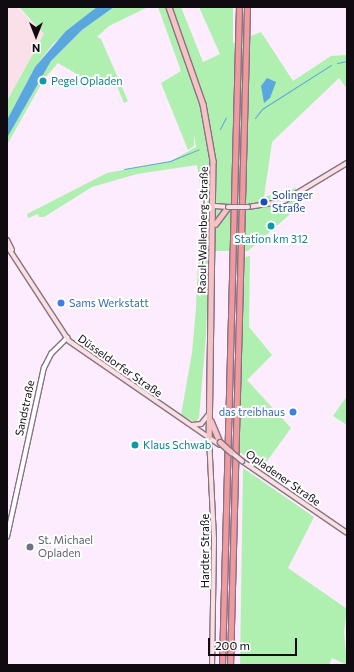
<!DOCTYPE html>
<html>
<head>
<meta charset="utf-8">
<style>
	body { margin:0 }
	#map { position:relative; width:354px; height:672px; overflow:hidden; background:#fcecfd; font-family:Commissioner,sans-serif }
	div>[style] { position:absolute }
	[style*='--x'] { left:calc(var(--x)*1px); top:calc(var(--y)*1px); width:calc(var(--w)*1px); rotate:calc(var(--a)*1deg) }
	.commercial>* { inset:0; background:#fae0e8 }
	.green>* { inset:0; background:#afefb0 }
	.water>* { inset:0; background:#5aa7e0 }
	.stream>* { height:1px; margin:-0.5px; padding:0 0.5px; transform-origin:0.5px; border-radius:0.5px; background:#5aa7e0 }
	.roads { filter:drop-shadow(1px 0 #857386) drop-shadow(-1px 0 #857386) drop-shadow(0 1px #857386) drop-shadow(0 -1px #857386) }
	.tertiary>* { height:3.5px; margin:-1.75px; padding:0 1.75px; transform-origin:1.75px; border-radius:1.75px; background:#fff }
	.secondary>* { height:4px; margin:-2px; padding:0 2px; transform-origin:2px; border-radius:2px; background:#fbe0e2 }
	.primary>* { height:4.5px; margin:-2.25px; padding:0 2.25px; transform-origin:2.25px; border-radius:2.25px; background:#f7c2c4 }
	.motorway>* { height:5px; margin:-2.5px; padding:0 2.5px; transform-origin:2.5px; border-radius:2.5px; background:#f1999d }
	.bridges { filter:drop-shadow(1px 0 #857386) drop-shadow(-1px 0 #857386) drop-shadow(0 1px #857386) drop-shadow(0 -1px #857386) }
	.secondary-bridge>* { height:4px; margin:-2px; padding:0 2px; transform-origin:2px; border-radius:2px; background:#fbe0e2 }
	.primary-bridge>* { height:4.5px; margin:-2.25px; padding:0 2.25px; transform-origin:2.25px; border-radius:2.25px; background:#f7c2c4 }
	.dots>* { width:11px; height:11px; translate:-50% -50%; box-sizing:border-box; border:2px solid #fff; border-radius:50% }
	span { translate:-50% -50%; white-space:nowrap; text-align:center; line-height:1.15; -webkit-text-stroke:4px #fff; paint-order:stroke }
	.culture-label { font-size:11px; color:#0d838f }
	.left { translate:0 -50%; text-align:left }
	.transit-label { font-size:11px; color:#164399 }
	.street-label { font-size:11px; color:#100a11 }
	.shop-label { font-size:11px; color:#366cbe }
	.right { translate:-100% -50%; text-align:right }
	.worship-label { font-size:11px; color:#5b616d }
	.frame { position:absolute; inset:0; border:8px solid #100a11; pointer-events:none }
	.north { position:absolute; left:16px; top:16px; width:40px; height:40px; -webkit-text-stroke:3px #fff; paint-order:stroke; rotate:180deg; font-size:11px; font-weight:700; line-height:16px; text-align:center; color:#100a11 }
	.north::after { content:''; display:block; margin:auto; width:14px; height:18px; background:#100a11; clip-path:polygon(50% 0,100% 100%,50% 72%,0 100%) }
	.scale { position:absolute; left:208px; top:638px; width:89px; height:18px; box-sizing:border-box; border:2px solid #100a11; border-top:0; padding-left:5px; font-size:12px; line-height:14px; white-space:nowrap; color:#100a11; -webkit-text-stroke:3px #fff; paint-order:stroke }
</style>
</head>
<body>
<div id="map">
	<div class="commercial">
		<div style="clip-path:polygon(7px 7px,17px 7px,44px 34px,7px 101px)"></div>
	</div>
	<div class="green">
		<div style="clip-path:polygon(19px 7px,97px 7px,53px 44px,35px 67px,7px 120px,7px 101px,44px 34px)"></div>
		<div style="clip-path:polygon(114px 7px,148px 7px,109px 26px,97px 37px,101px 39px,128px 101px,124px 103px,113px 77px,101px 81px,96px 75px,87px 80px,58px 63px,44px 79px,7px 145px,7px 138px,51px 61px,82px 30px)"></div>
		<div style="clip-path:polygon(158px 7px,181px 7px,203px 62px,220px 54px,199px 7px,233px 7px,233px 43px,261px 32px,293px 81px,331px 56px,347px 55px,347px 89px,339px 78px,272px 142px,264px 197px,296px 188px,296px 209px,248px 251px,209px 251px,206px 335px,199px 418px,195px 422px,181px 415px,192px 353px,196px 308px,201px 190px,197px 165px,137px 174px,92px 187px,44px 217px,39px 217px,38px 214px,28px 218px,27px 214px,107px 173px,171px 161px,196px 147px,194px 135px,194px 146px,188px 150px,161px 83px,181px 71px)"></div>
		<div style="clip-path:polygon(250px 256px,249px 327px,272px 355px,247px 380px,291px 428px,262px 468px,238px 451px,245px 257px)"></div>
		<div style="clip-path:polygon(347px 396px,347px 425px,333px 416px)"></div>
		<div style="clip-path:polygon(243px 468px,314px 517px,288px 568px,347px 609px,344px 632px,347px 665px,332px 658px,329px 665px,240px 665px)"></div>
	</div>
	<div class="water">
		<div style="clip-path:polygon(97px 7px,114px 7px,82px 30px,51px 61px,7px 138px,7px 120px,35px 67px,66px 31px)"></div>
		<div style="clip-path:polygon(267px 78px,276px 82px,270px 98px,264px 103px,261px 86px)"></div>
	</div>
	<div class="stream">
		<div style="--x:337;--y:63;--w:10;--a:-11"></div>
		<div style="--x:255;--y:118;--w:11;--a:-52"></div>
		<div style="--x:262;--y:109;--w:82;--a:-32.5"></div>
		<div style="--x:220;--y:129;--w:13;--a:-63"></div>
		<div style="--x:124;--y:169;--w:47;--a:-9.9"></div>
		<div style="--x:170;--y:161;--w:31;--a:-22"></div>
	</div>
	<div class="roads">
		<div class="tertiary">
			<div style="--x:7;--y:537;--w:173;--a:-77.7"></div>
			<div style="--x:44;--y:368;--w:16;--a:-63"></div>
			<div style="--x:51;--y:354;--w:23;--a:-45"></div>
		</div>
		<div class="secondary">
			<div style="--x:215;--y:206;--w:13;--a:4"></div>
			<div style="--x:248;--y:207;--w:36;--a:-9"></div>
			<div style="--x:284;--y:201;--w:74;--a:-31.1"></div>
			<div style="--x:7;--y:240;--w:11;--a:63"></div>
			<div style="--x:7;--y:246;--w:113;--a:56.9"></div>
			<div style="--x:69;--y:341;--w:183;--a:34.6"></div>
			<div style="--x:192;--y:425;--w:9;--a:-6"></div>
			<div style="--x:201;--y:424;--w:13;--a:-51"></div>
			<div style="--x:209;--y:437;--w:103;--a:87.2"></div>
			<div style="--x:214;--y:540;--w:125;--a:90.9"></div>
			<div style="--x:242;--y:461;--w:127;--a:34.4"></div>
		</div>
		<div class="primary">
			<div style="--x:169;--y:7;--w:103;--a:70.7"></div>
			<div style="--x:203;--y:104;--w:58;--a:80"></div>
			<div style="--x:213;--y:161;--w:276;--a:90.8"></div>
			<div style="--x:215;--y:224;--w:21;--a:-53"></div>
			<div style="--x:211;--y:421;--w:23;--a:67"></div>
		</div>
		<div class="motorway">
			<div style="--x:222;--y:665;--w:658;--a:-88.52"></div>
			<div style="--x:230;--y:665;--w:658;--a:-88.52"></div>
		</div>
	</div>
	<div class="bridges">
		<div class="secondary-bridge">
			<div style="--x:228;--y:207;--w:20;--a:0"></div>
			<div style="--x:230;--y:451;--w:16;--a:40"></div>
		</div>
		<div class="primary-bridge">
			<div style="--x:220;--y:442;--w:15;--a:42"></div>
		</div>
	</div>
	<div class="dots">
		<div style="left:43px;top:81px;background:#0f9aa8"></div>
		<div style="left:264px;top:202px;background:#1a4fb4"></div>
		<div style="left:271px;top:226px;background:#0f9aa8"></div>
		<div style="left:61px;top:303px;background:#3f7fe0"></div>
		<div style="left:293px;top:412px;background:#3f7fe0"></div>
		<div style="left:135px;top:445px;background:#0f9aa8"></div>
		<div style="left:30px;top:547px;background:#6b7280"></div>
	</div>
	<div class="culture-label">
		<span class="left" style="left:51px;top:81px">Pegel Opladen</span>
		<span style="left:271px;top:239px">Station km 312</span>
		<span class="left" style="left:143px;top:445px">Klaus Schwab</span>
	</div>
	<div class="transit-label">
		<span class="left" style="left:272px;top:202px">Solinger<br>Straße</span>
	</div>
	<div class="street-label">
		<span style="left:203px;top:230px;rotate:-89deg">Raoul-Wallenberg-Straße</span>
		<span style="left:120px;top:366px;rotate:35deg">Düsseldorfer Straße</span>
		<span style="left:25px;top:408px;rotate:-78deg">Sandstraße</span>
		<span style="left:283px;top:478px;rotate:35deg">Opladener Straße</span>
		<span style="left:205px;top:551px;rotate:-90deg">Hardter Straße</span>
	</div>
	<div class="shop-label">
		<span class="left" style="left:69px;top:303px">Sams Werkstatt</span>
		<span class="right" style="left:285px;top:412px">das treibhaus</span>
	</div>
	<div class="worship-label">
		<span class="left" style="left:38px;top:547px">St. Michael<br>Opladen</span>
	</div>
	<div class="frame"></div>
	<div class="north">N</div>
	<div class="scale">200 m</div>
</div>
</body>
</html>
